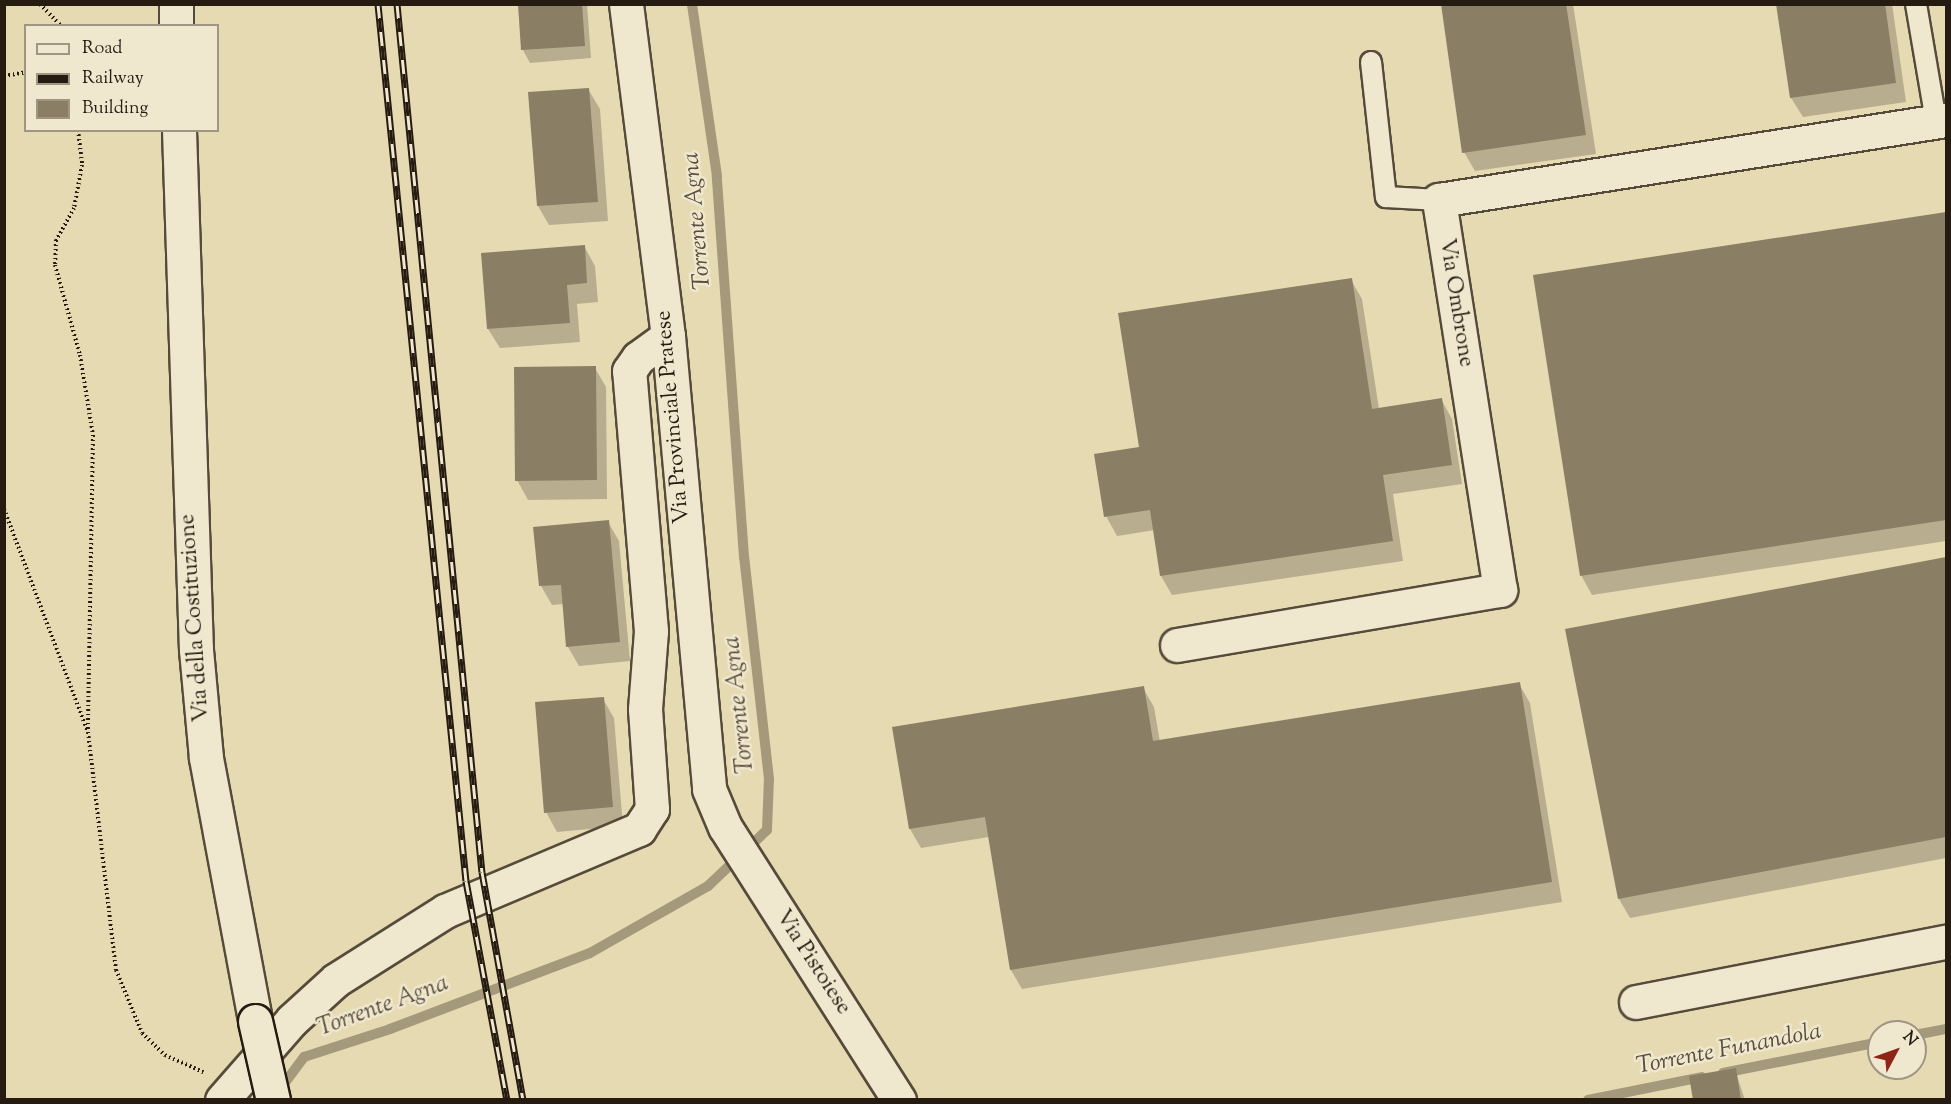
<!DOCTYPE html>
<html>
<head>
<meta charset="utf-8">
<style>
	body { margin:0 }
	#map { position:relative; width:1951px; height:1104px; overflow:hidden; background:#e6dab3; font-family:"Sorts Mill Goudy",serif }
	div>[style] { position:absolute }
	[style*='--x'] { left:calc(var(--x)*1px); top:calc(var(--y)*1px); width:calc(var(--w)*1px); rotate:calc(var(--a)*1deg) }
	.shadow>* { inset:0; background:#0003 }
	.stream>* { height:10px; margin:-5px; padding:0 5px; transform-origin:5px; border-radius:5px; background:#a5997c }
	.building>* { inset:0; background:#8a7e65 }
	.path>* { height:4px; margin-top:-2px; transform-origin:0; background:repeating-linear-gradient(90deg,#261b11 0 1.5px,transparent 0 4.5px) }
	.roads { filter:drop-shadow(2px 0 #564b3a) drop-shadow(-2px 0 #564b3a) drop-shadow(0 2px #564b3a) drop-shadow(0 -2px #564b3a) }
	.lane>* { height:20px; margin:-10px; padding:0 10px; transform-origin:10px; border-radius:10px; background:#efe7ce }
	.street>* { height:33px; margin:-16.5px; padding:0 16.5px; transform-origin:16.5px; border-radius:16.5px; background:#efe7ce }
	.secondary>* { height:33px; margin:-16.5px; padding:0 16.5px; transform-origin:16.5px; border-radius:16.5px; background:#efe7ce }
	.rail>* { height:7px; margin-top:-3.5px; transform-origin:0; background:repeating-linear-gradient(90deg,#efe7ce 0 14px,#261b11 0 28px); box-sizing:border-box; border-block:2px solid #261b11 }
	.bridges { filter:drop-shadow(2px 0 #261b11) drop-shadow(-2px 0 #261b11) drop-shadow(0 2px #261b11) drop-shadow(0 -2px #261b11) }
	.secondary-bridge>* { height:33px; margin:-16.5px; padding:0 16.5px; transform-origin:16.5px; border-radius:16.5px; background:#efe7ce }
	span { translate:-50% -50%; white-space:nowrap; text-align:center; line-height:1.15; -webkit-text-stroke:5px #efe7ce; paint-order:stroke }
	.street-label { font-size:22px; color:#261b11 }
	.water-label { font-size:24px; color:#594d3c; font-style:italic }
	.frame { position:absolute; inset:0; border:6px solid #261b11; pointer-events:none }
	.legend { position:absolute; left:24px; top:24px; width:195px; height:108px; box-sizing:border-box; background:#efe7ce; border:2px solid #9f9582; margin:0; padding:8px 10px; list-style:none; font-size:18px; color:#261b11 }
	.legend li { display:flex; align-items:center; gap:12px; height:30px }
	.legend b { width:30px; border:2px solid #9f9582 }
	.north { position:absolute; left:1867px; top:1020px; width:60px; height:60px; box-sizing:border-box; background:#efe7ce; border:2px solid #9f9582; border-radius:50%; rotate:49deg; font-size:16px; font-weight:700; line-height:24px; text-align:center; color:#261b11 }
	.north::after { content:''; display:block; margin:auto; width:21px; height:27px; background:#8f2418; clip-path:polygon(50% 0,100% 100%,50% 72%,0 100%) }
</style>
</head>
<body>
<div id="map">
	<div class="shadow">
		<div style="clip-path:polygon(519px 4px,587px 4px,591px 58px,530px 63px,523px 50px)"></div>
		<div style="clip-path:polygon(1442px 4px,1573px 4px,1596px 154px,1475px 171px,1464px 152px)"></div>
		<div style="clip-path:polygon(1778px 4px,1892px 4px,1906px 102px,1803px 117px,1791px 98px)"></div>
		<div style="clip-path:polygon(588px 89px,600px 109px,608px 221px,549px 225px,538px 206px)"></div>
		<div style="clip-path:polygon(1946px 214px,1946px 541px,1592px 595px,1581px 575px,1535px 276px)"></div>
		<div style="clip-path:polygon(584px 246px,595px 266px,598px 302px,577px 304px,580px 342px,500px 348px,488px 329px)"></div>
		<div style="clip-path:polygon(1351px 280px,1362px 299px,1379px 409px,1441px 399px,1452px 419px,1462px 484px,1393px 494px,1403px 561px,1172px 595px,1161px 576px,1155px 530px,1117px 536px,1106px 516px,1140px 449px)"></div>
		<div style="clip-path:polygon(595px 368px,606px 387px,607px 499px,528px 500px,517px 480px)"></div>
		<div style="clip-path:polygon(608px 522px,619px 541px,630px 661px,579px 666px,568px 647px,564px 604px,552px 605px,541px 586px)"></div>
		<div style="clip-path:polygon(1946px 558px,1946px 858px,1630px 918px,1619px 899px,1567px 631px)"></div>
		<div style="clip-path:polygon(1519px 684px,1530px 703px,1562px 902px,1022px 989px,1011px 970px,989px 837px,921px 848px,910px 829px,1143px 688px,1154px 707px,1160px 742px)"></div>
		<div style="clip-path:polygon(603px 699px,614px 718px,623px 826px,557px 832px,546px 812px)"></div>
		<div style="clip-path:polygon(1735px 1070px,1745px 1100px,1695px 1100px)"></div>
	</div>
	<div class="stream">
		<div style="--x:1915;--y:1035;--w:32;--a:-11"></div>
		<div style="--x:1723;--y:1073;--w:159;--a:-11.2"></div>
		<div style="--x:278;--y:1092;--w:44;--a:-53.4"></div>
		<div style="--x:304;--y:1057;--w:90;--a:-18"></div>
		<div style="--x:390;--y:1029;--w:214;--a:-20.8"></div>
		<div style="--x:590;--y:953;--w:136;--a:-29.6"></div>
		<div style="--x:708;--y:886;--w:81;--a:-43.5"></div>
		<div style="--x:767;--y:830;--w:51;--a:-87.8"></div>
		<div style="--x:769;--y:779;--w:223;--a:-96.4"></div>
		<div style="--x:744;--y:557;--w:382;--a:-94.1"></div>
		<div style="--x:717;--y:176;--w:174;--a:-98.3"></div>
		<div style="--x:1588;--y:1100;--w:116;--a:-11.4"></div>
	</div>
	<div class="building">
		<div style="clip-path:polygon(518px 4px,582px 4px,585px 46px,521px 50px)"></div>
		<div style="clip-path:polygon(1441px 4px,1566px 4px,1586px 135px,1462px 153px)"></div>
		<div style="clip-path:polygon(1776px 4px,1885px 4px,1896px 83px,1790px 98px)"></div>
		<div style="clip-path:polygon(589px 88px,598px 202px,537px 206px,528px 92px)"></div>
		<div style="clip-path:polygon(1946px 212px,1946px 520px,1580px 576px,1533px 275px)"></div>
		<div style="clip-path:polygon(585px 245px,587px 283px,567px 285px,570px 323px,487px 329px,481px 253px)"></div>
		<div style="clip-path:polygon(1352px 278px,1372px 409px,1442px 398px,1452px 465px,1383px 475px,1393px 541px,1160px 576px,1150px 510px,1104px 517px,1094px 454px,1139px 447px,1118px 313px)"></div>
		<div style="clip-path:polygon(596px 366px,597px 480px,515px 481px,514px 367px)"></div>
		<div style="clip-path:polygon(609px 520px,620px 642px,566px 647px,561px 585px,539px 586px,533px 527px)"></div>
		<div style="clip-path:polygon(1946px 557px,1946px 837px,1618px 899px,1565px 629px)"></div>
		<div style="clip-path:polygon(1520px 682px,1552px 882px,1010px 970px,985px 817px,909px 829px,892px 727px,1144px 686px,1153px 741px)"></div>
		<div style="clip-path:polygon(604px 697px,613px 807px,544px 813px,535px 702px)"></div>
		<div style="clip-path:polygon(1736px 1068px,1741px 1100px,1693px 1100px,1689px 1076px)"></div>
	</div>
	<div class="path">
		<div style="--x:40;--y:4;--w:30;--a:46"></div>
		<div style="--x:4;--y:76;--w:22;--a:-10"></div>
		<div style="--x:78;--y:130;--w:35;--a:83"></div>
		<div style="--x:82;--y:165;--w:44;--a:100.5"></div>
		<div style="--x:74;--y:208;--w:37;--a:119"></div>
		<div style="--x:56;--y:240;--w:25;--a:92"></div>
		<div style="--x:55;--y:265;--w:93;--a:74.5"></div>
		<div style="--x:80;--y:355;--w:81;--a:80.8"></div>
		<div style="--x:93;--y:435;--w:297;--a:91"></div>
		<div style="--x:88;--y:732;--w:240;--a:83.3"></div>
		<div style="--x:116;--y:970;--w:68;--a:67.6"></div>
		<div style="--x:142;--y:1033;--w:32;--a:44"></div>
		<div style="--x:165;--y:1055;--w:42;--a:24.1"></div>
		<div style="--x:4;--y:509;--w:236;--a:69.4"></div>
	</div>
	<div class="roads">
		<div class="lane">
			<div style="--x:1916;--y:4;--w:119;--a:80.3"></div>
			<div style="--x:1371;--y:62;--w:136;--a:83.7"></div>
			<div style="--x:1386;--y:197;--w:53;--a:3.2"></div>
		</div>
		<div class="street">
			<div style="--x:1177;--y:645;--w:328;--a:-9.7"></div>
			<div style="--x:1500;--y:590;--w:395;--a:-98.9"></div>
			<div style="--x:1439;--y:200;--w:513;--a:-8.97"></div>
			<div style="--x:1636;--y:1002;--w:316;--a:-11"></div>
			<div style="--x:222;--y:1100;--w:106;--a:-48.8"></div>
			<div style="--x:292;--y:1020;--w:59;--a:-42.3"></div>
			<div style="--x:336;--y:980;--w:129;--a:-32.3"></div>
			<div style="--x:445;--y:911;--w:211;--a:-22.9"></div>
			<div style="--x:639;--y:829;--w:24;--a:-57"></div>
			<div style="--x:652;--y:809;--w:100;--a:-94"></div>
			<div style="--x:645;--y:709;--w:78;--a:-85.6"></div>
			<div style="--x:651;--y:631;--w:261;--a:-94.8"></div>
			<div style="--x:629;--y:371;--w:16;--a:-55"></div>
			<div style="--x:638;--y:358;--w:37;--a:-36"></div>
		</div>
		<div class="secondary">
			<div style="--x:176;--y:4;--w:22;--a:90"></div>
			<div style="--x:626;--y:4;--w:335;--a:82.8"></div>
			<div style="--x:668;--y:336;--w:455;--a:84.8"></div>
			<div style="--x:709;--y:789;--w:41;--a:67.2"></div>
			<div style="--x:725;--y:827;--w:324;--a:57.5"></div>
			<div style="--x:179;--y:130;--w:520;--a:88.13"></div>
			<div style="--x:196;--y:650;--w:108;--a:84.7"></div>
			<div style="--x:206;--y:758;--w:268;--a:79.4"></div>
		</div>
	</div>
	<div class="rail">
		<div style="--x:378;--y:4;--w:881;--a:84.27"></div>
		<div style="--x:466;--y:881;--w:223;--a:79.4"></div>
		<div style="--x:397;--y:4;--w:872;--a:84.41"></div>
		<div style="--x:482;--y:872;--w:232;--a:79.8"></div>
	</div>
	<div class="bridges">
		<div class="secondary-bridge">
			<div style="--x:255;--y:1021;--w:81;--a:77.2"></div>
		</div>
	</div>
	<div class="street-label">
		<span style="left:1455px;top:303px;rotate:81deg">Via Ombrone</span>
		<span style="left:674px;top:417px;rotate:-95deg">Via Provinciale Pratese</span>
		<span style="left:196px;top:618px;rotate:-94deg">Via della Costituzione</span>
		<span style="left:812px;top:963px;rotate:57deg">Via Pistoiese</span>
	</div>
	<div class="water-label">
		<span style="left:698px;top:221px;rotate:-95deg">Torrente Agna</span>
		<span style="left:740px;top:705px;rotate:-96deg">Torrente Agna</span>
		<span style="left:383px;top:1007px;rotate:-20deg">Torrente Agna</span>
		<span style="left:1729px;top:1050px;rotate:-11deg">Torrente Funandola</span>
	</div>
	<div class="frame"></div>
	<ul class="legend">
	<li><b style="height:8px;background:#efe7ce"></b>Road</li>
	<li><b style="height:8px;background:#261b11"></b>Railway</li>
	<li><b style="height:16px;background:#8a7e65"></b>Building</li>
	</ul>
	<div class="north">N</div>
</div>
</body>
</html>
